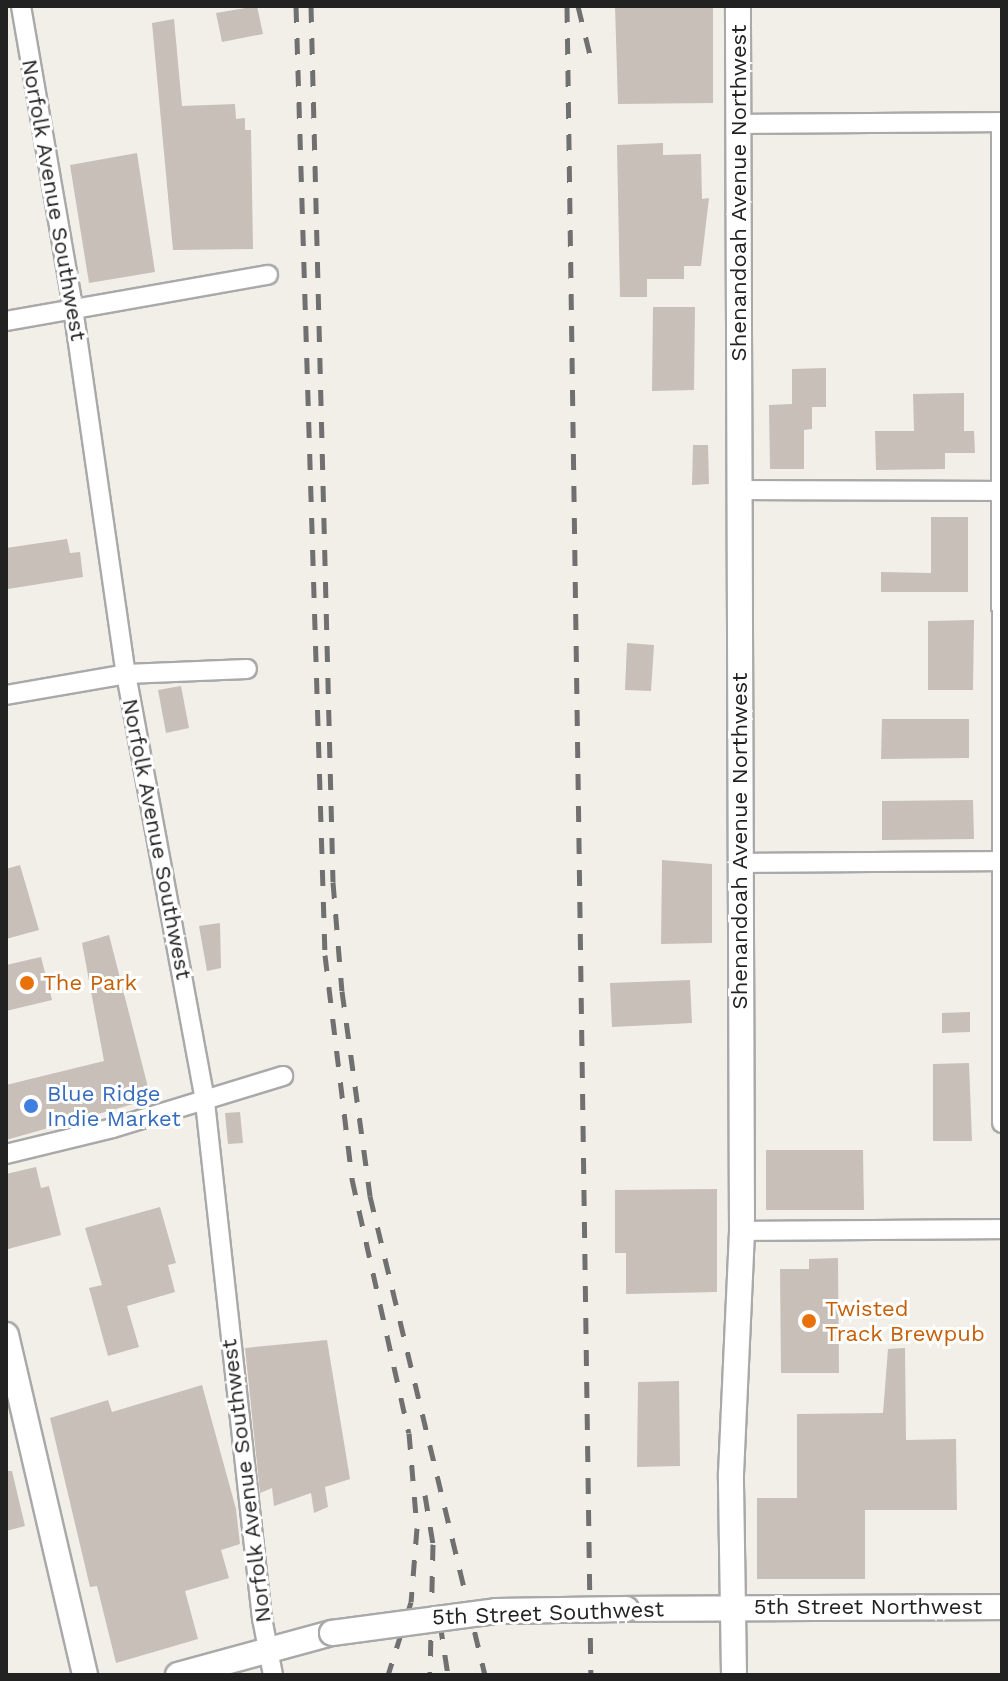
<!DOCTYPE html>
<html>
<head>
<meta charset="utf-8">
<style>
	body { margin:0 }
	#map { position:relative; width:1008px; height:1681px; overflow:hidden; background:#f2efe9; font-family:"Work Sans",sans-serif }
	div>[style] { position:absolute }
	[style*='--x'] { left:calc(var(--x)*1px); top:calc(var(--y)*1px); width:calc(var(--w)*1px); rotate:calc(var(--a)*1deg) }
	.building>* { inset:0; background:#c7bfb8 }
	.roads { filter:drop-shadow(2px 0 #a9a9a9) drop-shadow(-2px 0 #a9a9a9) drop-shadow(0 2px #a9a9a9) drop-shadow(0 -2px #a9a9a9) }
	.minor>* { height:18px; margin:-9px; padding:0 9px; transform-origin:9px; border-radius:9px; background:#fff }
	.tertiary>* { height:24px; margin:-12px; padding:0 12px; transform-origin:12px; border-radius:12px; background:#fff }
	.rail>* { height:5px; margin-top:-2.5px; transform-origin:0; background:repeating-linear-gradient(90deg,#707070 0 16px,transparent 0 32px) }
	.bridges { filter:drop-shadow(2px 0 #a9a9a9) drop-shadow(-2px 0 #a9a9a9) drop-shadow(0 2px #a9a9a9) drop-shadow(0 -2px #a9a9a9) }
	.tertiary-bridge>* { height:24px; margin:-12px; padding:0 12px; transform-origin:12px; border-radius:12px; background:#fff }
	.dots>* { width:22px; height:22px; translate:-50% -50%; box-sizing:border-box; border:4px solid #fff; border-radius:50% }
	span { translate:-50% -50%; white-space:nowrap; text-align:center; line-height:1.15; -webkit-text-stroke:6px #fff; paint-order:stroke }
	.street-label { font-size:22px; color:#222 }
	.food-label { font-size:22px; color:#c56008 }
	.left { translate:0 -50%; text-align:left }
	.shop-label { font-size:22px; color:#366cbe }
	.frame { position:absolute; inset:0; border:8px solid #222; pointer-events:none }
</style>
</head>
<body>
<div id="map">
	<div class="building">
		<div style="clip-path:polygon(257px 6px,263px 34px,222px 42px,216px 13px)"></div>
		<div style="clip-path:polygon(615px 6px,713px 6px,713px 103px,618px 104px)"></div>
		<div style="clip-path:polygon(174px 19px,182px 106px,235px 104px,236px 119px,245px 118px,245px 130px,251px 130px,253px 249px,173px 250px,152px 23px)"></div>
		<div style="clip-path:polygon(663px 143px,663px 155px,701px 154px,702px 199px,709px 198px,701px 266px,684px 266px,684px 279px,647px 279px,647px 297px,620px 297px,617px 145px)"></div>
		<div style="clip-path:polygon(137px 153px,155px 272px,89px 283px,70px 165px)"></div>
		<div style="clip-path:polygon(653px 307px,695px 307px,694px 390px,652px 391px)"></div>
		<div style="clip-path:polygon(826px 368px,826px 407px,812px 407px,812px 429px,804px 430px,804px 469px,770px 469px,769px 405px,792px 404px,792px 369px)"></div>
		<div style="clip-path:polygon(964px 393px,964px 431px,974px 431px,975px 453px,945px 453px,945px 469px,876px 470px,875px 431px,914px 431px,913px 394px)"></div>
		<div style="clip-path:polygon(693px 445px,708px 445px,709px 484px,692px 485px)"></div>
		<div style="clip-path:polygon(931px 517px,968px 517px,968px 592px,881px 592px,881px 572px,931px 573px)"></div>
		<div style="clip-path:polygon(67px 539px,70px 553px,80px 552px,83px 577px,8px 589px,6px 548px)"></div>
		<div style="clip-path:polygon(974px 620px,973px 690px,928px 690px,928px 621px)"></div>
		<div style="clip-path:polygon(627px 643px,654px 645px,651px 691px,625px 690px)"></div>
		<div style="clip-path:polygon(181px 686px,189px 728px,166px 733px,158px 690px)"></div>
		<div style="clip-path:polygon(882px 719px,969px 719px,969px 758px,881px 759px)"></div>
		<div style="clip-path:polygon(973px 800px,974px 839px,882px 840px,882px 801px)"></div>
		<div style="clip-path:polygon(662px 860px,712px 864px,712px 943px,661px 944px)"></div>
		<div style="clip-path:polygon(20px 865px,39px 930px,6px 939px,6px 869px)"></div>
		<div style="clip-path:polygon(220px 923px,221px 968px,207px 971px,199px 926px)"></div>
		<div style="clip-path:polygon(109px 935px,151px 1099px,6px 1140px,6px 1085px,104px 1061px,82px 943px)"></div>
		<div style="clip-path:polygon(41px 957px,52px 1000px,6px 1011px,6px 965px)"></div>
		<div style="clip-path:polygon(690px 980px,692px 1023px,612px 1027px,610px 983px)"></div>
		<div style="clip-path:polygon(970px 1012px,970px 1032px,942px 1033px,942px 1013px)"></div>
		<div style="clip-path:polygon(969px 1063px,972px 1141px,933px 1141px,933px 1064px)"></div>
		<div style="clip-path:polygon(240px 1112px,243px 1143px,228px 1144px,225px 1113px)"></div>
		<div style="clip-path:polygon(766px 1150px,863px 1150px,864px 1210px,766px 1210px)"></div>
		<div style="clip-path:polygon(36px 1167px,41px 1188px,49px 1186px,61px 1235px,8px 1249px,6px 1174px)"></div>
		<div style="clip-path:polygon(717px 1189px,717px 1292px,626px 1294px,626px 1253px,615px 1253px,615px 1190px)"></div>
		<div style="clip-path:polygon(160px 1207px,176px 1263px,168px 1265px,175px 1292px,127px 1306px,139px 1347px,108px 1356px,89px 1288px,102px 1285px,85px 1228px)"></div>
		<div style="clip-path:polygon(838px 1258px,839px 1373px,781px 1373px,780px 1269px,809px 1269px,809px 1259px)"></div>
		<div style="clip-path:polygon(327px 1340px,350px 1479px,325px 1487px,328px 1507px,314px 1513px,311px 1493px,274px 1506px,272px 1488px,260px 1493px,245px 1348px)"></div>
		<div style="clip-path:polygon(905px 1348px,906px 1440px,956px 1439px,957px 1510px,865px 1510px,865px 1579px,757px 1579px,757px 1498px,797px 1498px,797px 1414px,883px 1413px,888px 1349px)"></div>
		<div style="clip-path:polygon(679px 1381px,680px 1466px,637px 1467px,638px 1382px)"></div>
		<div style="clip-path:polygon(202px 1385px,236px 1509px,240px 1544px,221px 1550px,229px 1578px,185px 1591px,198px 1639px,116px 1663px,97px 1586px,90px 1587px,50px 1418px,108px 1400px,112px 1412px)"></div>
		<div style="clip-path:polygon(6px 1471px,12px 1471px,25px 1526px,6px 1531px)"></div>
	</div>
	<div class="roads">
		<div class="minor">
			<div style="--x:21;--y:6;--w:306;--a:80.2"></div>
			<div style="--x:73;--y:308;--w:370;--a:81.8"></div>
			<div style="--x:126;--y:674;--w:435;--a:79.5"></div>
			<div style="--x:205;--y:1102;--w:519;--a:83.7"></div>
			<div style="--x:262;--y:1618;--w:58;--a:79.1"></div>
			<div style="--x:1001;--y:122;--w:1001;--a:89.94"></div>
			<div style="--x:739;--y:124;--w:263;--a:-0.4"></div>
			<div style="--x:6;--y:321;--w:266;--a:-10"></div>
			<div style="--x:740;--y:490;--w:262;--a:0.2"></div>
			<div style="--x:6;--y:695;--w:122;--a:-9.9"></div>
			<div style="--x:126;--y:674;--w:121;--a:-2.4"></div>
			<div style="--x:741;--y:863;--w:261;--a:-0.4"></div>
			<div style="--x:6;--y:1154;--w:110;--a:-13.7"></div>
			<div style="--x:113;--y:1128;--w:178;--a:-17"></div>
			<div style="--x:742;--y:1231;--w:260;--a:-0.4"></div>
		</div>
		<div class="tertiary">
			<div style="--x:6;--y:1335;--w:349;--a:76.9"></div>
			<div style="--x:626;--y:1609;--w:376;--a:-0.3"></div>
			<div style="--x:178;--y:1675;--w:160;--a:-15.3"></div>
			<div style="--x:734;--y:1675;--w:201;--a:-90.9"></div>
			<div style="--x:731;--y:1474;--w:243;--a:-87.4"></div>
			<div style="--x:742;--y:1231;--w:1225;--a:-90.19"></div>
		</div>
	</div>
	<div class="rail">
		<div style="--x:296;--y:6;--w:949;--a:88.25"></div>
		<div style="--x:325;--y:955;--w:226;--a:83.1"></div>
		<div style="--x:352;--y:1179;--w:260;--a:77.4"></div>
		<div style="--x:409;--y:1433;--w:95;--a:85.2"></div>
		<div style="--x:417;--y:1528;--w:74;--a:94.6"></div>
		<div style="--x:411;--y:1602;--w:77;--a:107.5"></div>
		<div style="--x:311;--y:6;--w:876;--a:88.56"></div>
		<div style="--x:333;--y:882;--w:109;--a:85.3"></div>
		<div style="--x:342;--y:991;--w:207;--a:82.2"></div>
		<div style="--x:370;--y:1196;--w:493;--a:76.5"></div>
		<div style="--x:567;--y:6;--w:1669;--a:89.18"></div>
		<div style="--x:578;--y:6;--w:55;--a:76.2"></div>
		<div style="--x:425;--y:1495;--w:50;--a:80.7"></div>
		<div style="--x:433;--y:1544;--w:131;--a:91.3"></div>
		<div style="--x:440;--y:1623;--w:53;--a:81.3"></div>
	</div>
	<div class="bridges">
		<div class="tertiary-bridge">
			<div style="--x:332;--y:1633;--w:165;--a:-7.6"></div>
			<div style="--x:496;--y:1611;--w:130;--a:-0.9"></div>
		</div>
	</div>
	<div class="dots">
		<div style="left:27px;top:983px;background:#e8710a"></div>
		<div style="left:31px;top:1106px;background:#3f7fe0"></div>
		<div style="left:809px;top:1321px;background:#e8710a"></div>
	</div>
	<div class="street-label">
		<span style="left:739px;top:193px;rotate:-90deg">Shenandoah Avenue Northwest</span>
		<span style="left:54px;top:200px;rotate:80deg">Norfolk Avenue Southwest</span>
		<span style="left:157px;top:839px;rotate:79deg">Norfolk Avenue Southwest</span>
		<span style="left:740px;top:841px;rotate:-90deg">Shenandoah Avenue Northwest</span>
		<span style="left:246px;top:1481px;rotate:-97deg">Norfolk Avenue Southwest</span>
		<span style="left:868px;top:1607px">5th Street Northwest</span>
		<span style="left:548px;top:1613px;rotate:-2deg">5th Street Southwest</span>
	</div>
	<div class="food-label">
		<span class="left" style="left:43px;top:983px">The Park</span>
		<span class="left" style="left:825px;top:1321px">Twisted<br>Track Brewpub</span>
	</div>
	<div class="shop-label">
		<span class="left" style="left:47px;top:1106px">Blue Ridge<br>Indie Market</span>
	</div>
	<div class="frame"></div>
</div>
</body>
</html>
